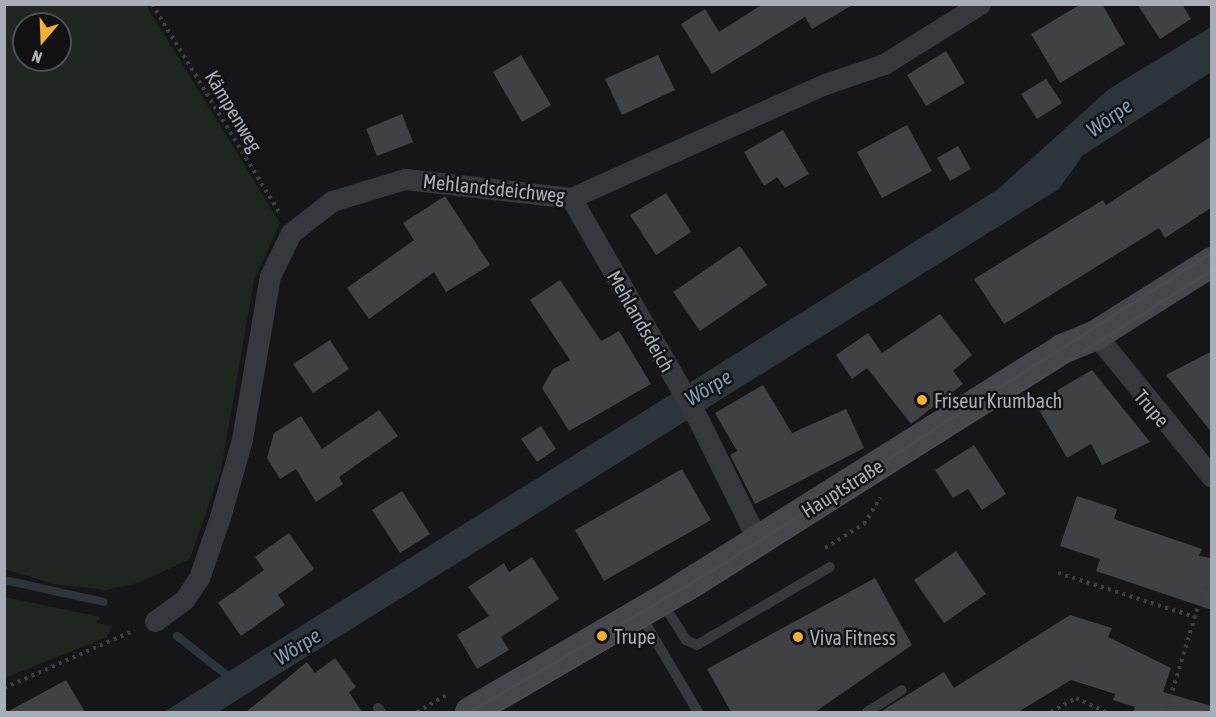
<!DOCTYPE html>
<html>
<head>
<meta charset="utf-8">
<style>
	body { margin:0 }
	#map { position:relative; width:1216px; height:717px; overflow:hidden; background:#161618; font-family:"Asap Condensed",sans-serif }
	div>[style] { position:absolute }
	[style*='--x'] { left:calc(var(--x)*1px); top:calc(var(--y)*1px); width:calc(var(--w)*1px); rotate:calc(var(--a)*1deg) }
	.green>* { inset:0; background:#1e261f }
	.water>* { inset:0; background:#2c353c }
	.stream>* { height:8px; margin:-4px; padding:0 4px; transform-origin:4px; border-radius:4px; background:#2c353c }
	.building>* { inset:0; background:#404145 }
	.path>* { height:4px; margin-top:-2px; transform-origin:0; background:repeating-linear-gradient(90deg,#3d3f44 0 3px,transparent 0 7.5px) }
	.lane>* { height:10px; margin:-5px; padding:0 5px; transform-origin:5px; border-radius:5px; background:#37383d }
	.street>* { height:21px; margin:-10.5px; padding:0 10.5px; transform-origin:10.5px; border-radius:10.5px; background:#37383d }
	.secondary>* { height:30px; margin:-15px; padding:0 15px; transform-origin:15px; border-radius:15px; background:#45474d }
	.tram>* { height:1.5px; margin:-0.75px; padding:0 0.75px; transform-origin:0.75px; border-radius:0.75px; background:#4a4c52 }
	.dots>* { width:16px; height:16px; translate:-50% -50%; box-sizing:border-box; border:3px solid #111113; border-radius:50% }
	span { translate:-50% -50%; white-space:nowrap; text-align:center; line-height:1.15; -webkit-text-stroke:5px #111113; paint-order:stroke }
	.street-label { font-size:20px; color:#a8adb8 }
	.poi-label { font-size:20px; color:#a8adb8 }
	.left { translate:0 -50%; text-align:left }
	.water-label { font-size:21px; color:#7f9bb3; font-style:italic }
	.frame { position:absolute; inset:0; border:6px solid #a8adb8; pointer-events:none }
	.north { position:absolute; left:12px; top:12px; width:60px; height:60px; box-sizing:border-box; background:#111113; border:2px solid #4d4f55; border-radius:50%; rotate:199deg; font-size:16px; font-weight:700; line-height:24px; text-align:center; color:#a8adb8 }
	.north::after { content:''; display:block; margin:auto; width:21px; height:27px; background:#f2b134; clip-path:polygon(50% 0,100% 100%,50% 72%,0 100%) }
</style>
</head>
<body>
<div id="map">
	<div class="green">
		<div style="clip-path:polygon(evenodd,4px 5px,146px 5px,280px 223px,254px 281px,221px 470px,190px 559px,138px 583px,106px 590px,53px 584px,5px 569px,4px 5px,24px 24px,60px 24px,60px 60px,24px 60px,24px 24px)"></div>
		<div style="clip-path:polygon(5px 597px,100px 617px,97px 623px,112px 626px,107px 637px,5px 678px)"></div>
	</div>
	<div class="water">
		<div style="clip-path:polygon(1211px 27px,1211px 72px,1082px 156px,1059px 189px,218px 712px,164px 712px,997px 190px,1109px 89px)"></div>
	</div>
	<div class="stream">
		<div style="--x:4;--y:580;--w:102;--a:12.4"></div>
		<div style="--x:177;--y:636;--w:71;--a:38.2"></div>
	</div>
	<div class="building">
		<div style="clip-path:polygon(763px 4px,854px 4px,812px 29px,805px 17px,712px 74px,681px 24px,705px 9px,719px 32px)"></div>
		<div style="clip-path:polygon(1081px 4px,1102px 4px,1125px 44px,1060px 83px,1031px 34px)"></div>
		<div style="clip-path:polygon(1137px 4px,1182px 4px,1191px 19px,1160px 39px)"></div>
		<div style="clip-path:polygon(946px 51px,965px 83px,926px 106px,907px 75px)"></div>
		<div style="clip-path:polygon(521px 55px,551px 105px,522px 122px,493px 72px)"></div>
		<div style="clip-path:polygon(658px 55px,675px 90px,622px 115px,605px 79px)"></div>
		<div style="clip-path:polygon(1046px 79px,1062px 103px,1037px 119px,1021px 94px)"></div>
		<div style="clip-path:polygon(402px 114px,413px 142px,377px 156px,366px 129px)"></div>
		<div style="clip-path:polygon(907px 125px,932px 171px,882px 198px,857px 152px)"></div>
		<div style="clip-path:polygon(783px 130px,809px 174px,785px 188px,777px 177px,764px 186px,744px 152px)"></div>
		<div style="clip-path:polygon(1212px 136px,1212px 207px,1165px 238px,1159px 228px,1004px 324px,974px 279px,1103px 200px,1106px 205px)"></div>
		<div style="clip-path:polygon(958px 146px,971px 169px,950px 181px,937px 158px)"></div>
		<div style="clip-path:polygon(666px 193px,691px 232px,656px 255px,630px 215px)"></div>
		<div style="clip-path:polygon(445px 196px,490px 265px,446px 292px,434px 272px,369px 319px,347px 288px,414px 240px,403px 223px)"></div>
		<div style="clip-path:polygon(740px 246px,767px 285px,700px 331px,673px 292px)"></div>
		<div style="clip-path:polygon(560px 280px,601px 341px,619px 331px,651px 384px,569px 431px,542px 388px,553px 369px,570px 360px,530px 300px)"></div>
		<div style="clip-path:polygon(940px 314px,972px 355px,953px 371px,963px 384px,911px 424px,867px 368px,852px 379px,836px 355px,868px 333px,882px 353px)"></div>
		<div style="clip-path:polygon(330px 340px,349px 369px,313px 393px,293px 364px)"></div>
		<div style="clip-path:polygon(1212px 351px,1212px 433px,1166px 375px)"></div>
		<div style="clip-path:polygon(1092px 370px,1150px 442px,1102px 465px,1091px 444px,1067px 458px,1035px 403px)"></div>
		<div style="clip-path:polygon(763px 385px,792px 433px,846px 409px,864px 448px,755px 504px,730px 455px,737px 451px,715px 413px)"></div>
		<div style="clip-path:polygon(379px 410px,398px 436px,339px 477px,343px 484px,316px 502px,296px 469px,280px 479px,267px 458px,274px 433px,301px 416px,322px 449px)"></div>
		<div style="clip-path:polygon(541px 426px,556px 449px,537px 462px,521px 439px)"></div>
		<div style="clip-path:polygon(974px 445px,1006px 494px,982px 510px,968px 489px,953px 498px,935px 470px)"></div>
		<div style="clip-path:polygon(682px 469px,711px 520px,604px 581px,575px 530px)"></div>
		<div style="clip-path:polygon(402px 491px,430px 534px,400px 553px,372px 510px)"></div>
		<div style="clip-path:polygon(1077px 496px,1117px 509px,1114px 519px,1202px 549px,1199px 556px,1212px 558px,1212px 610px,1096px 571px,1100px 559px,1060px 546px)"></div>
		<div style="clip-path:polygon(289px 533px,314px 569px,278px 595px,285px 605px,241px 636px,218px 603px,264px 570px,255px 557px)"></div>
		<div style="clip-path:polygon(956px 551px,986px 594px,944px 623px,914px 580px)"></div>
		<div style="clip-path:polygon(532px 557px,559px 599px,501px 637px,509px 650px,477px 669px,457px 635px,489px 616px,468px 587px,504px 563px,509px 572px)"></div>
		<div style="clip-path:polygon(875px 578px,912px 645px,815px 712px,731px 712px,707px 669px)"></div>
		<div style="clip-path:polygon(1070px 615px,1112px 628px,1108px 637px,1171px 668px,1163px 692px,1212px 706px,1212px 712px,1133px 712px,1135px 707px,1113px 700px,1115px 694px,1071px 680px,1018px 712px,880px 712px,944px 672px,954px 688px)"></div>
		<div style="clip-path:polygon(335px 658px,356px 687px,349px 692px,362px 712px,246px 712px,307px 662px,315px 673px)"></div>
		<div style="clip-path:polygon(66px 680px,85px 712px,7px 712px)"></div>
	</div>
	<div class="path">
		<div style="--x:152;--y:4;--w:246;--a:58.6"></div>
		<div style="--x:825;--y:548;--w:46;--a:-31.6"></div>
		<div style="--x:864;--y:524;--w:31;--a:-58"></div>
		<div style="--x:1058;--y:573;--w:144;--a:17.8"></div>
		<div style="--x:4;--y:688;--w:143;--a:-23.9"></div>
		<div style="--x:417;--y:712;--w:34;--a:-30"></div>
		<div style="--x:1051;--y:712;--w:29;--a:-29"></div>
		<div style="--x:1076;--y:698;--w:33;--a:25"></div>
		<div style="--x:1166;--y:712;--w:121;--a:-73.2"></div>
		<div style="--x:1201;--y:596;--w:20;--a:-57"></div>
	</div>
	<div class="lane">
		<div style="--x:662;--y:602;--w:45;--a:57.7"></div>
		<div style="--x:686;--y:640;--w:12;--a:24"></div>
		<div style="--x:697;--y:645;--w:154;--a:-30.4"></div>
		<div style="--x:640;--y:614;--w:114;--a:59.4"></div>
		<div style="--x:378;--y:708;--w:5;--a:53"></div>
		<div style="--x:867;--y:712;--w:41;--a:-32.2"></div>
	</div>
	<div class="street">
		<div style="--x:571;--y:198;--w:253;--a:60.1"></div>
		<div style="--x:697;--y:417;--w:138;--a:63.8"></div>
		<div style="--x:1096;--y:335;--w:183;--a:50.8"></div>
		<div style="--x:155;--y:621;--w:36;--a:-36"></div>
		<div style="--x:184;--y:600;--w:27;--a:-56"></div>
		<div style="--x:199;--y:578;--w:65;--a:-71"></div>
		<div style="--x:220;--y:517;--w:81;--a:-74.2"></div>
		<div style="--x:242;--y:439;--w:165;--a:-80.3"></div>
		<div style="--x:270;--y:276;--w:48;--a:-64"></div>
		<div style="--x:291;--y:233;--w:52;--a:-38"></div>
		<div style="--x:332;--y:201;--w:76;--a:-16.8"></div>
		<div style="--x:405;--y:179;--w:167;--a:6.5"></div>
		<div style="--x:571;--y:198;--w:278;--a:-24.2"></div>
		<div style="--x:825;--y:84;--w:62;--a:-18.7"></div>
		<div style="--x:884;--y:64;--w:113;--a:-32"></div>
	</div>
	<div class="secondary">
		<div style="--x:470;--y:712;--w:221;--a:-30.2"></div>
		<div style="--x:661;--y:601;--w:474;--a:-32.1"></div>
		<div style="--x:1062;--y:349;--w:37;--a:-22"></div>
		<div style="--x:1096;--y:335;--w:137;--a:-32.2"></div>
	</div>
	<div class="tram">
		<div style="--x:470;--y:712;--w:282;--a:-30.2"></div>
		<div style="--x:714;--y:570;--w:590;--a:-32.48"></div>
		<div style="--x:497;--y:712;--w:232;--a:-30"></div>
		<div style="--x:698;--y:596;--w:609;--a:-32.38"></div>
	</div>
	<div class="dots">
		<div style="left:922px;top:400px;background:#f2b134"></div>
		<div style="left:602px;top:636px;background:#f2b134"></div>
		<div style="left:798px;top:637px;background:#f2b134"></div>
	</div>
	<div class="street-label">
		<span style="left:234px;top:111px;rotate:59deg">Kämpenweg</span>
		<span style="left:494px;top:188px;rotate:6deg">Mehlandsdeichweg</span>
		<span style="left:641px;top:321px;rotate:60deg">Mehlandsdeich</span>
		<span style="left:1152px;top:408px;rotate:49deg">Trupe</span>
		<span style="left:842px;top:488px;rotate:-32deg">Hauptstraße</span>
	</div>
	<div class="poi-label">
		<span class="left" style="left:934px;top:400px">Friseur Krumbach</span>
		<span class="left" style="left:614px;top:636px">Trupe</span>
		<span class="left" style="left:810px;top:637px">Viva Fitness</span>
	</div>
	<div class="water-label">
		<span style="left:1109px;top:117px;rotate:-35deg">Wörpe</span>
		<span style="left:708px;top:387px;rotate:-31deg">Wörpe</span>
		<span style="left:297px;top:646px;rotate:-32deg">Wörpe</span>
	</div>
	<div class="frame"></div>
	<div class="north">N</div>
</div>
</body>
</html>
